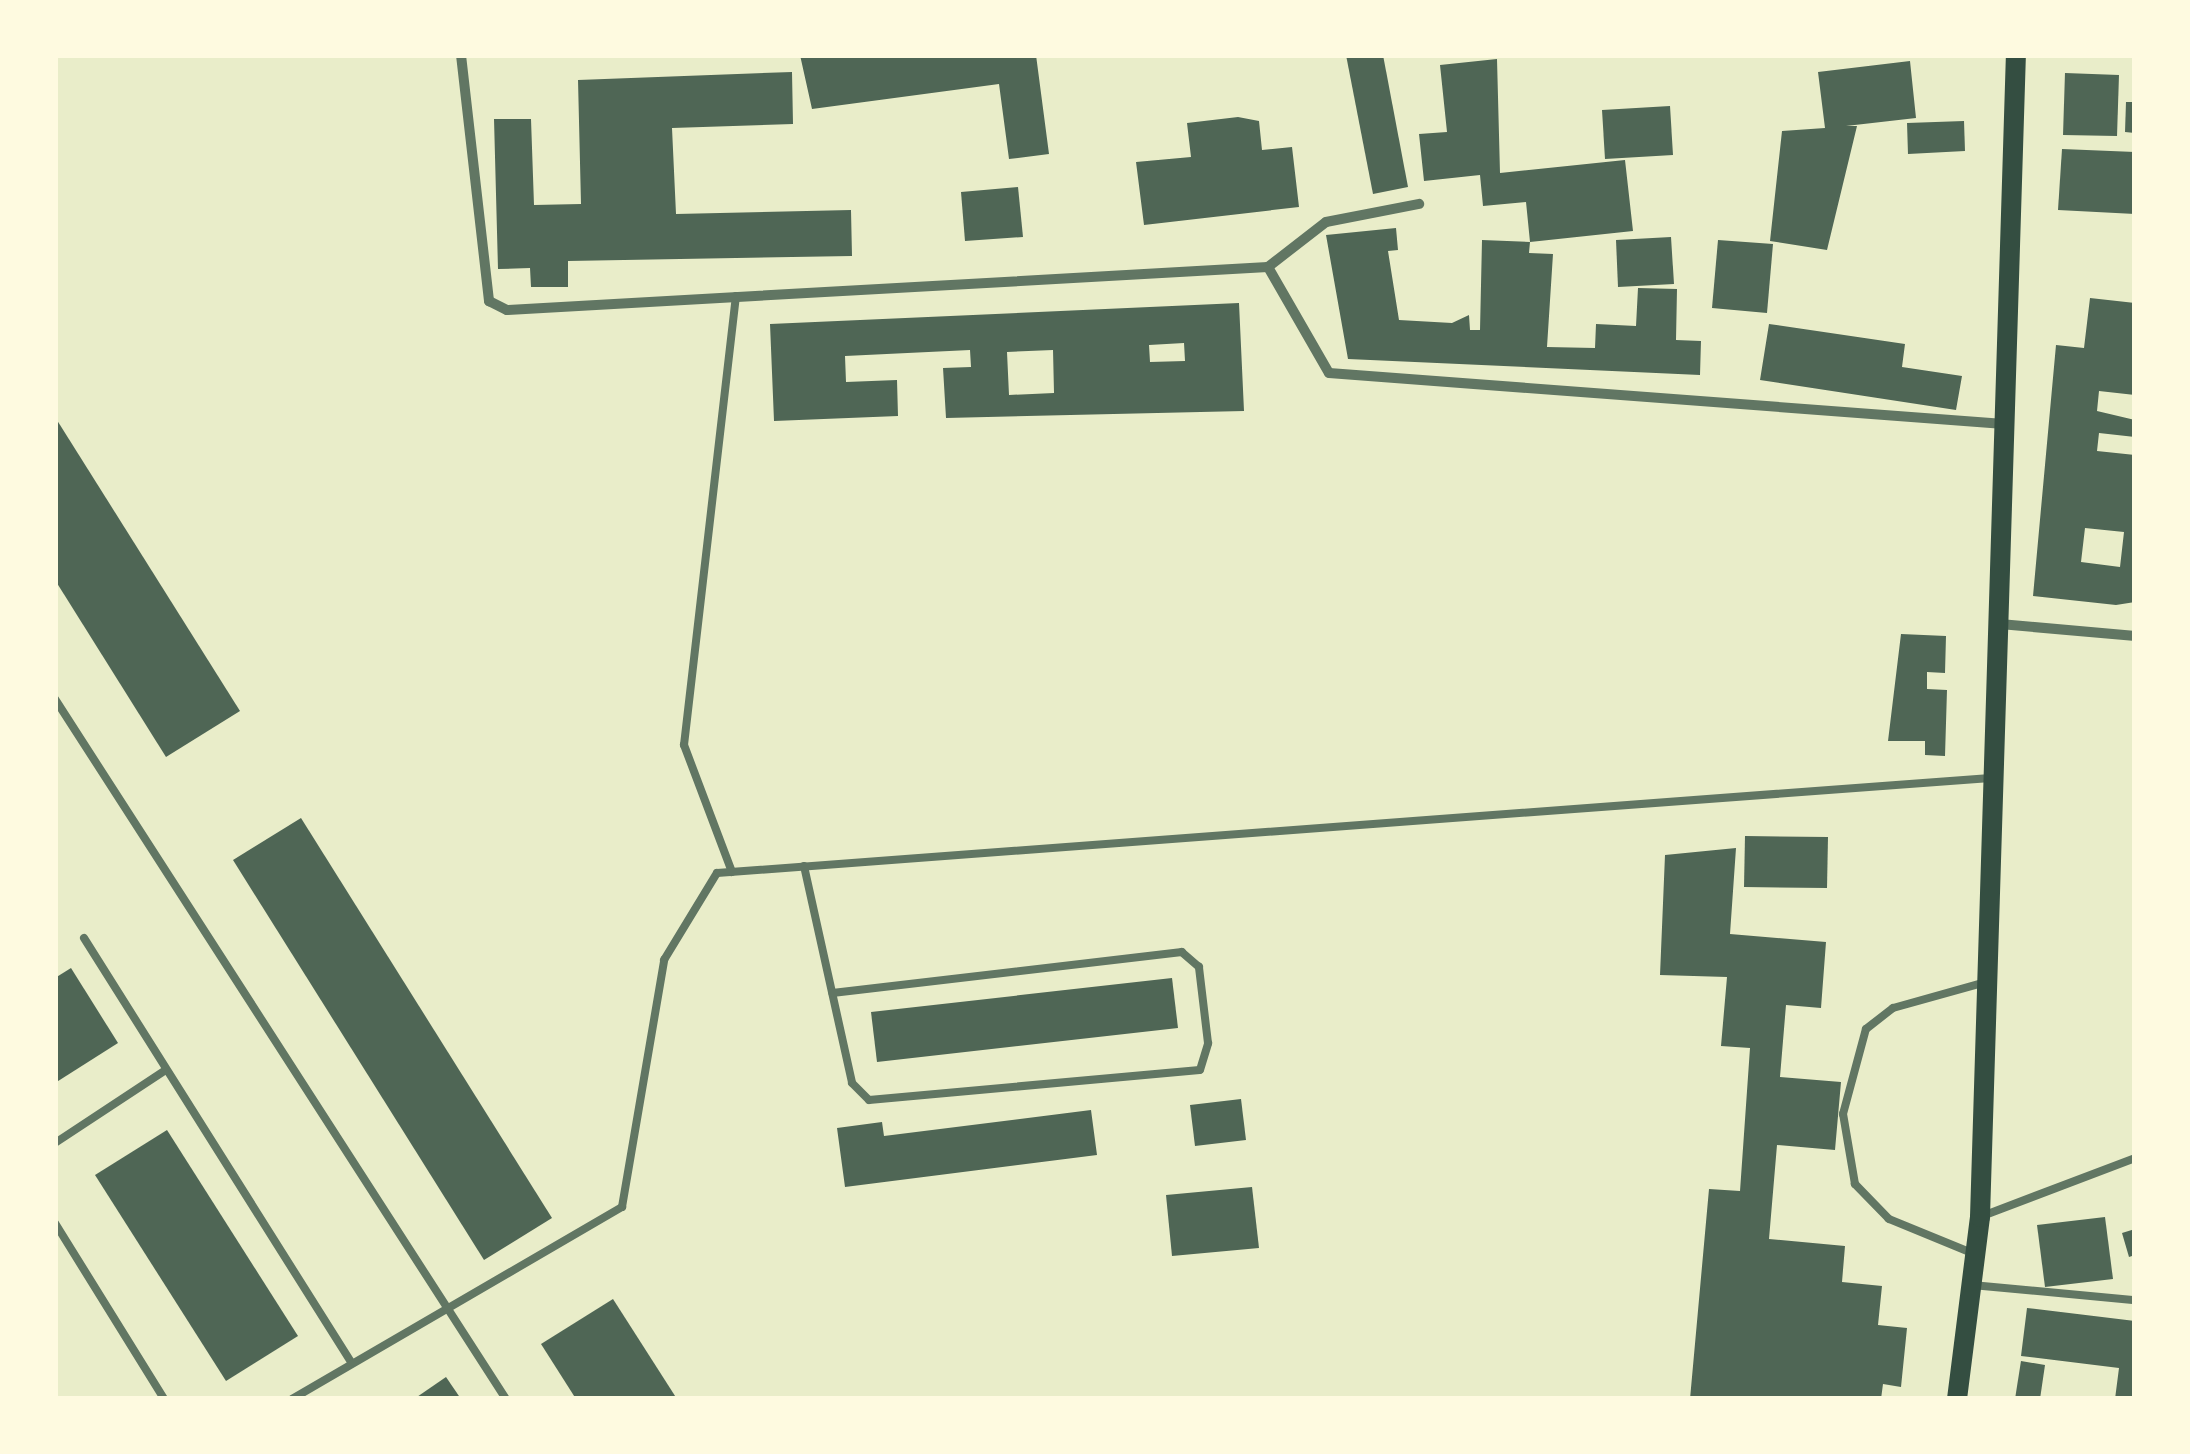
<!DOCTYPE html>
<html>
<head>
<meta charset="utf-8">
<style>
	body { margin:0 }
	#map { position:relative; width:2190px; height:1454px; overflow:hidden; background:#e9edc9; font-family:Jost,sans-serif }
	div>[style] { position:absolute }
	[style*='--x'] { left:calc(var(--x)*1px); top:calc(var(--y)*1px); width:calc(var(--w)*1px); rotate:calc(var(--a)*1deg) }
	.building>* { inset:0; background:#4f6655 }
	.service>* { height:8px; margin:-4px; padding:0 4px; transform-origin:4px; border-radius:4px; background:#617663 }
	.minor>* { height:10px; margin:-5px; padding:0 5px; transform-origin:5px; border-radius:5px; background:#617663 }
	.secondary>* { height:20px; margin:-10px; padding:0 10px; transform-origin:10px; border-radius:10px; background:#344e41 }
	span { translate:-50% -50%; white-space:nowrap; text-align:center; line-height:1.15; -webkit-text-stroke:10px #fefae0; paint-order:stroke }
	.frame { position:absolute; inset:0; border:58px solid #fefae0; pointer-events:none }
</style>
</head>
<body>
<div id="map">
	<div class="building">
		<div style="clip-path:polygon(800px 55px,1036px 55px,1049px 154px,1009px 159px,999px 84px,812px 109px)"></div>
		<div style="clip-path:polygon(1346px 55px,1383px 55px,1408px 187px,1373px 194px)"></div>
		<div style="clip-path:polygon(1497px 59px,1500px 173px,1625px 160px,1633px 231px,1530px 242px,1526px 202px,1483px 206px,1480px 175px,1424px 181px,1419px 134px,1447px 132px,1440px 65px)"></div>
		<div style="clip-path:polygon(1910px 61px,1916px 118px,1846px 126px,1857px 126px,1827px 250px,1770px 241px,1782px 131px,1825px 128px,1818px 72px)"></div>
		<div style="clip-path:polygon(792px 72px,793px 124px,672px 128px,676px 214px,851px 210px,852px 256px,568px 261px,568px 287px,531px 287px,530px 268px,498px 269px,494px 119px,531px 119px,534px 205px,581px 204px,578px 80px)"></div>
		<div style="clip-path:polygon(2065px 73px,2119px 75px,2117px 136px,2063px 135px)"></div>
		<div style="clip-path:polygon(2126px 102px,2135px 102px,2135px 133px,2125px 132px)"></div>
		<div style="clip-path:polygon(1670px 106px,1673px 155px,1605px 159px,1602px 110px)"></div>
		<div style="clip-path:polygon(1238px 117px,1259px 121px,1262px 150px,1292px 147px,1299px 207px,1144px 225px,1136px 162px,1191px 157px,1187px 123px)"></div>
		<div style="clip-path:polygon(1964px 121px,1965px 151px,1908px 154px,1907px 123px)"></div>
		<div style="clip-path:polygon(2062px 149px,2135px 152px,2135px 214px,2058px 210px)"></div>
		<div style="clip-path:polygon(1018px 187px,1023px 237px,965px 241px,961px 192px)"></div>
		<div style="clip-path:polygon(1396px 228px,1398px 250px,1388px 251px,1399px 320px,1452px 323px,1469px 315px,1470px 330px,1480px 330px,1482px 240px,1530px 242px,1529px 253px,1553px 254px,1547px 347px,1595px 348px,1596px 324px,1636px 326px,1638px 288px,1677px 289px,1676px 340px,1701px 341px,1700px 375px,1348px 359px,1326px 235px)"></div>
		<div style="clip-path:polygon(1671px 237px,1674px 284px,1618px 287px,1616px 240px)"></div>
		<div style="clip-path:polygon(1718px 240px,1773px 244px,1767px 313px,1712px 308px)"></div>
		<div style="clip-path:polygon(evenodd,2090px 298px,2135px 303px,2135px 395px,2099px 391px,2097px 411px,2135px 420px,2135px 437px,2099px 433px,2097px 451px,2135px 455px,2135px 602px,2116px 605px,2033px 596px,2056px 345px,2084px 348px,2090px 298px,2085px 528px,2124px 532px,2120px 567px,2081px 562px,2085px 528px)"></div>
		<div style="clip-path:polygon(evenodd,1239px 303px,1244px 411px,946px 418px,943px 368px,971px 367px,970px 350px,845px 356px,846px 382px,897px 380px,898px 416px,774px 421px,770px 324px,1239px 303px,1184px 343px,1185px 361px,1150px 362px,1149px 345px,1184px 343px,1239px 303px,1053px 350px,1054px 393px,1009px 395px,1007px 352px,1053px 350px)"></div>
		<div style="clip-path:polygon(1769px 324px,1905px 344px,1902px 367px,1962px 376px,1956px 410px,1760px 380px)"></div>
		<div style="clip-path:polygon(55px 417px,240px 711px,166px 757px,55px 580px)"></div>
		<div style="clip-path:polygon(1901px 634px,1946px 636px,1945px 673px,1927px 672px,1927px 689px,1947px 690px,1945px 756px,1925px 755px,1925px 741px,1888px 741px)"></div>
		<div style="clip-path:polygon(301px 818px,552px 1218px,484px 1260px,233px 860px)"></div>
		<div style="clip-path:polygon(1745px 836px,1828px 837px,1827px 888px,1744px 887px)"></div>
		<div style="clip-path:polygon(1736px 848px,1730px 934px,1826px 942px,1821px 1008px,1786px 1005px,1780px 1077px,1841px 1082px,1835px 1150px,1777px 1145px,1769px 1239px,1845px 1246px,1842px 1282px,1882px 1286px,1878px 1325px,1907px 1328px,1901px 1387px,1883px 1384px,1881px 1399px,1690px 1399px,1709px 1189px,1740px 1191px,1750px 1048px,1721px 1046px,1727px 977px,1660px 975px,1665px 855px)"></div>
		<div style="clip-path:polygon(71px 968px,118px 1043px,55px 1083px,55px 978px)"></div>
		<div style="clip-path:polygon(1172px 978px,1178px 1028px,877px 1062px,871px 1012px)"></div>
		<div style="clip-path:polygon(1241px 1099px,1246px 1140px,1195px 1146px,1190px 1105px)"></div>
		<div style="clip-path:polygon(1091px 1110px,1097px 1155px,845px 1187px,837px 1128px,882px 1122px,884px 1136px)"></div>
		<div style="clip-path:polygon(167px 1130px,298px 1336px,226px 1381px,95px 1175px)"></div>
		<div style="clip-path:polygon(1252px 1187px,1259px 1248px,1172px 1256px,1166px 1195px)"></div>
		<div style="clip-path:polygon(2105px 1217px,2113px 1279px,2045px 1287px,2037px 1225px)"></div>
		<div style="clip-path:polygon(2135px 1229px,2135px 1255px,2129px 1257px,2122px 1233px)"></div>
		<div style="clip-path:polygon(613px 1299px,677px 1399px,576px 1399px,541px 1344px)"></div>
		<div style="clip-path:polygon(2027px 1308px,2135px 1321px,2135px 1399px,2115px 1399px,2119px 1368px,2021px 1356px)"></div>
		<div style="clip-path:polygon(2021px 1361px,2045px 1365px,2040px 1399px,2015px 1399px)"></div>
		<div style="clip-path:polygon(446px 1377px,461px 1399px,414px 1399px)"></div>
	</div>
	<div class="service">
		<div style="--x:55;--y:699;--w:833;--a:57.21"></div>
		<div style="--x:804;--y:866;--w:222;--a:77.5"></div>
		<div style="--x:852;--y:1083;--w:24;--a:45"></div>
		<div style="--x:869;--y:1100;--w:332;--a:-5.2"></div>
		<div style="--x:1200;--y:1070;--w:28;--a:-73"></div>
		<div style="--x:1208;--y:1043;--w:77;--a:-96.8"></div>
		<div style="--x:1199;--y:967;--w:23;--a:-139"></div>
		<div style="--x:1182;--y:952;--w:352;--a:173.3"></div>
		<div style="--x:732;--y:872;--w:136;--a:-110.7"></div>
		<div style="--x:684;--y:745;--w:452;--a:-83.4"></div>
		<div style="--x:84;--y:938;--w:501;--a:57.8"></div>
		<div style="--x:55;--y:1143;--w:131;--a:-33.4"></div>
		<div style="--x:1985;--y:1215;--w:160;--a:-20.8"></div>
		<div style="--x:55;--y:1223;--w:207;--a:58.2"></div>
		<div style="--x:1972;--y:1253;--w:90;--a:-157.7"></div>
		<div style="--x:1889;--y:1219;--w:49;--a:-134.2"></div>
		<div style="--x:1855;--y:1184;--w:71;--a:-99.7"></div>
		<div style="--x:1843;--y:1114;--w:88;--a:-74.9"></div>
		<div style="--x:1866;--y:1029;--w:34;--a:-38"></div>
		<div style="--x:1893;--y:1008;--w:97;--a:-15.6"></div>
		<div style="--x:1972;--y:1285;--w:164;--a:5.3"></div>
		<div style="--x:292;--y:1399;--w:382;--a:-30.2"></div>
		<div style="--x:622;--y:1207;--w:251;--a:-80.3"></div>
		<div style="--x:664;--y:960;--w:102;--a:-58.7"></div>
		<div style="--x:717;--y:873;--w:1277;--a:-4.27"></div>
	</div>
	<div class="minor">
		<div style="--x:461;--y:55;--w:248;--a:83.5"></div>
		<div style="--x:489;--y:301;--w:20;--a:27"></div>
		<div style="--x:507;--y:310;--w:762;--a:-3.23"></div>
		<div style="--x:1268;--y:267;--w:73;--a:-37.8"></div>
		<div style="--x:1326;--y:222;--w:95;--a:-11"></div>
		<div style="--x:1268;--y:267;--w:122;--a:60.1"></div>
		<div style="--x:1329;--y:373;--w:677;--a:4.32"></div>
		<div style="--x:2000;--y:624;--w:136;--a:5.1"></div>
	</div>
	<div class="secondary">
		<div style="--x:1957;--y:1399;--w:183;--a:-82.8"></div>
		<div style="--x:1980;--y:1217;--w:1163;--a:-88.23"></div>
	</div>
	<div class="frame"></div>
</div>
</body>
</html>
